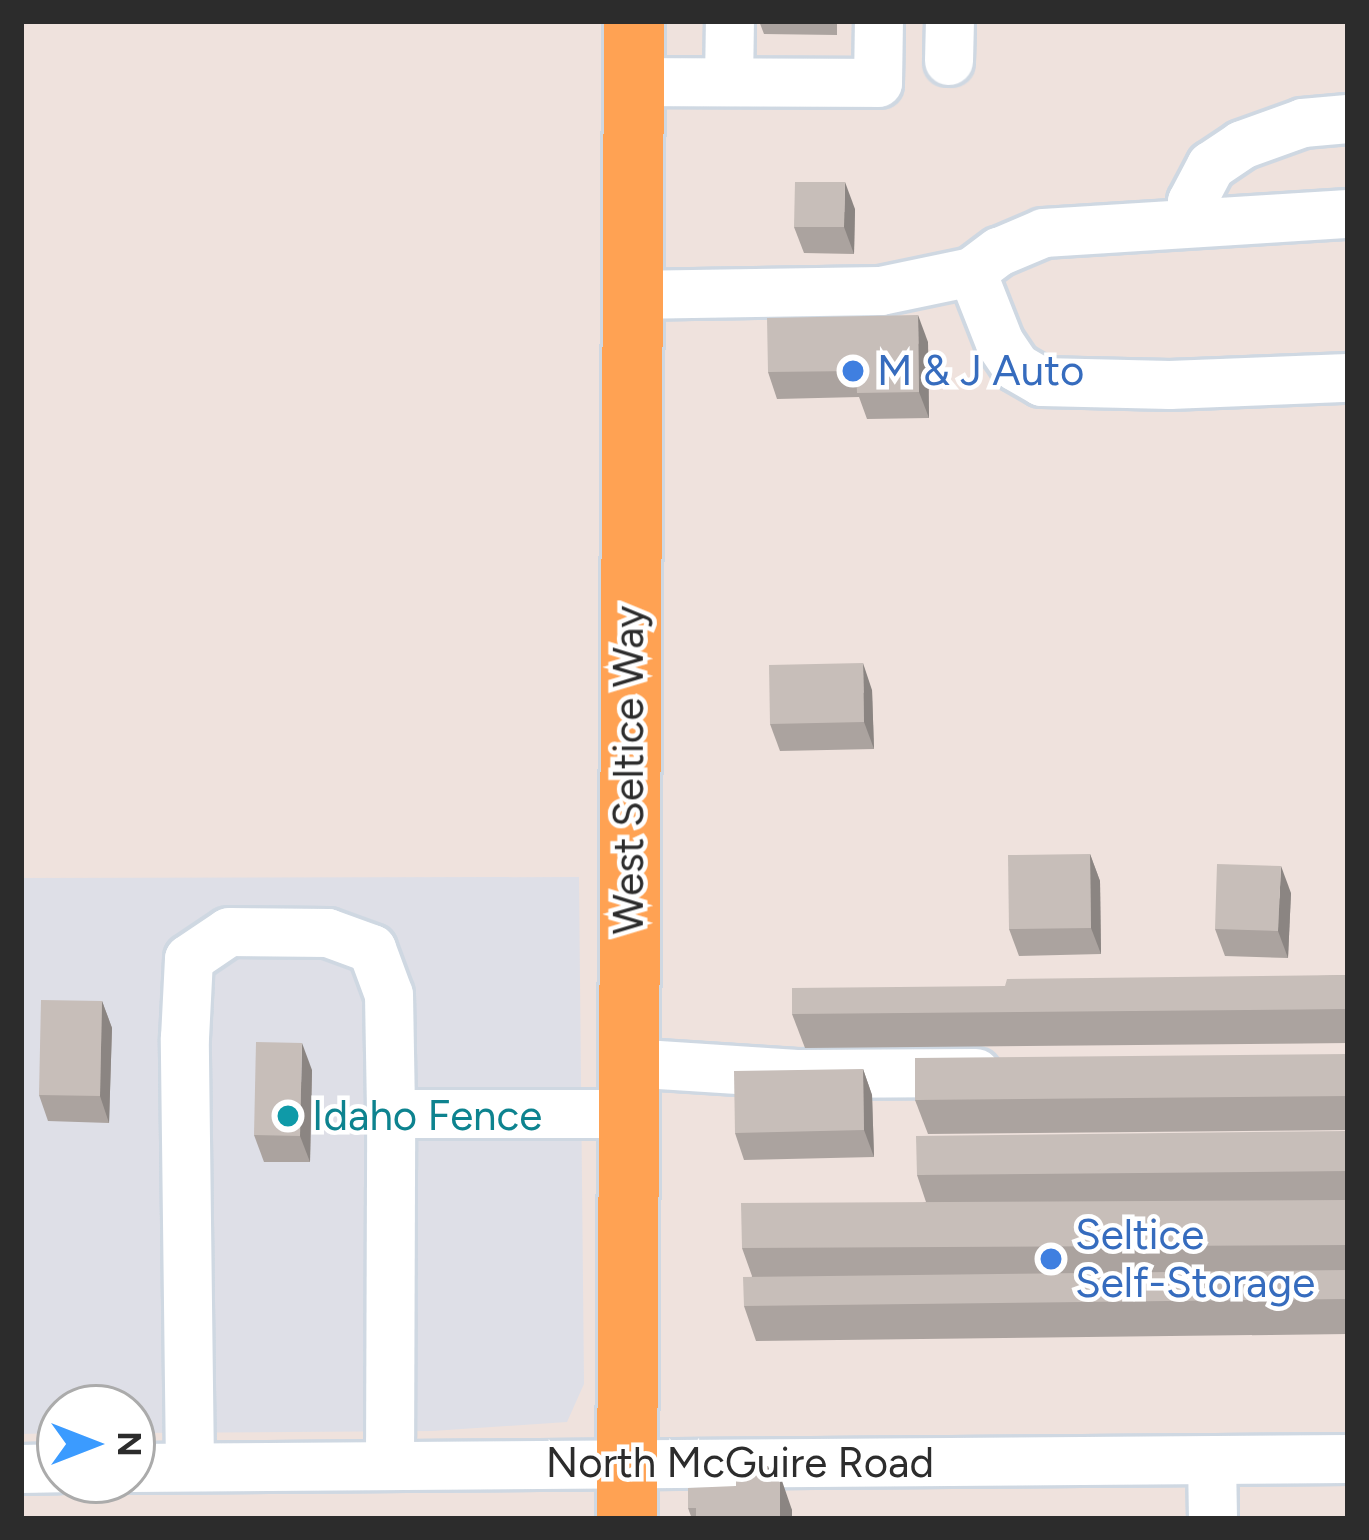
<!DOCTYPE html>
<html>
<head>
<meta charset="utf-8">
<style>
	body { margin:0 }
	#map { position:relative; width:1369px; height:1540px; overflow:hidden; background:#efe2dd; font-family:Figtree,sans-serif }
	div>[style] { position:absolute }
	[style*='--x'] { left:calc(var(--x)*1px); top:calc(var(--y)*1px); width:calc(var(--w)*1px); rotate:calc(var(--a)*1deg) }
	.industrial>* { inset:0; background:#dedfe7 }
	.roads { filter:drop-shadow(3px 0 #cfd8e2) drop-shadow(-3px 0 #cfd8e2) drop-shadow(0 3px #cfd8e2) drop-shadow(0 -3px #cfd8e2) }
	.minor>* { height:48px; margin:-24px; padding:0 24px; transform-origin:24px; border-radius:24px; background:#fff }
	.major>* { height:60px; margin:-30px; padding:0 30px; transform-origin:30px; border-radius:30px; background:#ffa253 }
	.wall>* { inset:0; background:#aba39f }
	.shaded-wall>* { inset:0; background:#8b8582 }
	.building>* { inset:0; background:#c7beb9 }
	.dots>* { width:33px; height:33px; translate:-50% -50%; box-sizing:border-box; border:6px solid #fff; border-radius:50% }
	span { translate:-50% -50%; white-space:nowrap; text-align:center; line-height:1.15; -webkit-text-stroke:9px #fff; paint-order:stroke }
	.shop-label { font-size:42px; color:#366cbe }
	.left { translate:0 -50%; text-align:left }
	.street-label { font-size:42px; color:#2c2c2c }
	.culture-label { font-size:42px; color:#0d838f }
	.frame { position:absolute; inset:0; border:24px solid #2c2c2c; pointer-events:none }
	.north { position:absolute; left:36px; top:1384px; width:120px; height:120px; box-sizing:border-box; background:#fff; border:3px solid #ababab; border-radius:50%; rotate:90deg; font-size:33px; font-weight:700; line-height:48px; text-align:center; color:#2c2c2c }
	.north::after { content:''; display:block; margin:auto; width:42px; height:54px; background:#3b9bff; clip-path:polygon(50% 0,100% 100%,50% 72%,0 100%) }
</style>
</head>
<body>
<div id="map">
	<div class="industrial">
		<div style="clip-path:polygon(579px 877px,584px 1384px,567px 1422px,432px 1431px,132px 1433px,132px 1408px,60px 1408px,60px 1433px,21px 1434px,21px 878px)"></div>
	</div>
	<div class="roads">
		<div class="minor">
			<div style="--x:949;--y:61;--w:40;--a:-88.6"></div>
			<div style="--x:633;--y:82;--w:245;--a:0.2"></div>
			<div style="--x:878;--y:83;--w:62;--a:-89.1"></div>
			<div style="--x:729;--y:82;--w:61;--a:-89.1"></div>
			<div style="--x:1193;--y:223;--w:21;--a:-93"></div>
			<div style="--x:1192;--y:202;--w:41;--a:-62.2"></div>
			<div style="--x:1211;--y:166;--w:37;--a:-34"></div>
			<div style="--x:1242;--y:145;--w:65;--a:-19.8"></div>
			<div style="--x:1303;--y:123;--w:45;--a:-5.1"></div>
			<div style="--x:972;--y:272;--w:76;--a:68.5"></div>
			<div style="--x:1000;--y:343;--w:29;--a:56"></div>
			<div style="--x:1016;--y:367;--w:30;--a:30"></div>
			<div style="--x:1042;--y:382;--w:128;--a:1.3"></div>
			<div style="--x:1170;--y:385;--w:178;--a:-2.3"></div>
			<div style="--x:630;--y:295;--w:251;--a:-0.9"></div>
			<div style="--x:881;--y:291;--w:93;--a:-11.8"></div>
			<div style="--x:972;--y:272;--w:34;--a:-37"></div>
			<div style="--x:999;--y:252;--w:49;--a:-22.9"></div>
			<div style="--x:1044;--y:233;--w:305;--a:-3.6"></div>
			<div style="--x:628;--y:1063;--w:169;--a:3.7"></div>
			<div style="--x:797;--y:1074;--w:179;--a:-0.3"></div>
			<div style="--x:1212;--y:1461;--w:58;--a:89"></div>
			<div style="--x:390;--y:1466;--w:352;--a:-89.8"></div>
			<div style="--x:190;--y:1467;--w:429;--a:-90.7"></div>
			<div style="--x:185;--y:1038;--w:79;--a:-87.1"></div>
			<div style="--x:189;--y:959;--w:48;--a:-34"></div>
			<div style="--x:229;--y:932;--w:99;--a:0.6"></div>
			<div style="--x:328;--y:933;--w:47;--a:20"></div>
			<div style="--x:372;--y:949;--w:49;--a:69.7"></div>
			<div style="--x:389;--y:995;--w:119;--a:89"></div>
			<div style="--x:391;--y:1114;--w:237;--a:0"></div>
			<div style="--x:132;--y:1468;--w:1216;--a:-0.42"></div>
			<div style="--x:21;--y:1469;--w:39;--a:-1"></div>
		</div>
		<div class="major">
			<div style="--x:627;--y:1519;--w:1498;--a:-89.73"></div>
		</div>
	</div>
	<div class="wall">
		<div style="clip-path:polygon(759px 21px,837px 21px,837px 35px,764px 34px)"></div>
		<div style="clip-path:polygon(855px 209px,854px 254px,804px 253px,794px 227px)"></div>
		<div style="clip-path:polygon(928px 342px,929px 418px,867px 419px,859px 397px,777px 399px,768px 372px)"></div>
		<div style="clip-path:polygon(872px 690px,874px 749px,780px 751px,770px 724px)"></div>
		<div style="clip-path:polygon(1090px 854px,1100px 881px,1101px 954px,1019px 956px,1009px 929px)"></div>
		<div style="clip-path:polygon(1291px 893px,1288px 958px,1225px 956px,1215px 929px)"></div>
		<div style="clip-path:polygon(1348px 975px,1348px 1043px,805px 1048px,792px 1014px,1005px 986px)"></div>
		<div style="clip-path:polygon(102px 1001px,112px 1028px,109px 1123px,48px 1121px,39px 1095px)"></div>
		<div style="clip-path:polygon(1348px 1054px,1348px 1130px,928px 1134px,915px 1100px)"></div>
		<div style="clip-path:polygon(863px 1069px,872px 1095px,874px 1157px,744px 1160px,735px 1133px)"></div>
		<div style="clip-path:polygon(312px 1070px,310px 1162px,264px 1162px,254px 1135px)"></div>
		<div style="clip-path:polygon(1348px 1131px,1348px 1334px,756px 1341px,744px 1306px,752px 1276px,742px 1248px,926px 1202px,917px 1175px)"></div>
		<div style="clip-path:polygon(772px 1475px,792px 1510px,792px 1519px,692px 1519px,688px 1508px,736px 1486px)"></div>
	</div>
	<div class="shaded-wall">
		<div style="clip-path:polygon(845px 182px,855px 209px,854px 254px,844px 227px)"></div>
		<div style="clip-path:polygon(918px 315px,928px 342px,929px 418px,919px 392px)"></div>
		<div style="clip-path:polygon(863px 663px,872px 690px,874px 749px,864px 722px)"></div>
		<div style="clip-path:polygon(1090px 854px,1100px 881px,1101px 954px,1091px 928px)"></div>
		<div style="clip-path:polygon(1281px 866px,1291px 893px,1288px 958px,1278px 931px)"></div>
		<div style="clip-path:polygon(102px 1001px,112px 1028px,109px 1123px,100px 1096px)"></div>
		<div style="clip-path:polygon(302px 1043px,312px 1070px,310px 1162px,300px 1136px)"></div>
		<div style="clip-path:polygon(863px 1069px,872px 1095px,874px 1157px,864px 1130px)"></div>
		<div style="clip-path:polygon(768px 1466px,780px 1498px,780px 1475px,792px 1510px,792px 1519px,780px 1519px,768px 1475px)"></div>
	</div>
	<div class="building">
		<div style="clip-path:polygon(795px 182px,845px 182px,844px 227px,794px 227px)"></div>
		<div style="clip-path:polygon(918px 315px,919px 392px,857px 393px,856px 371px,768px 372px,767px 318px)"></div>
		<div style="clip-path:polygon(863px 663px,864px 722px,770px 724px,769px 665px)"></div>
		<div style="clip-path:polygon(1090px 854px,1091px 928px,1009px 929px,1008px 855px)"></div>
		<div style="clip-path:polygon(1217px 864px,1281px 866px,1278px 931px,1215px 929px)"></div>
		<div style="clip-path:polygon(1348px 975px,1348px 1009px,792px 1014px,792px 988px,1005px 986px,1007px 979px)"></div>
		<div style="clip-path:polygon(41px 1000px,102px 1001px,100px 1096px,39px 1095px)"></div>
		<div style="clip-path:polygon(256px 1042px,302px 1043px,300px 1136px,254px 1135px)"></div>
		<div style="clip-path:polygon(1348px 1054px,1348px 1096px,915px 1100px,915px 1058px)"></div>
		<div style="clip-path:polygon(863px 1069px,864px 1130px,735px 1133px,734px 1071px)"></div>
		<div style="clip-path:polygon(1348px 1131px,1348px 1171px,917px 1175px,916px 1136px)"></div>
		<div style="clip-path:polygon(1348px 1200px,1348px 1245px,742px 1248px,741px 1203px)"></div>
		<div style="clip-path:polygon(1348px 1270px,1348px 1299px,744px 1306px,743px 1277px)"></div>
		<div style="clip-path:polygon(768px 1466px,768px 1475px,780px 1475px,780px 1519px,696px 1519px,696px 1508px,688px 1508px,688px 1488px,736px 1486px,736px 1475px,754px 1475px,754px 1467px)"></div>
	</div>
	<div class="dots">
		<div style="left:853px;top:371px;background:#3f7fe0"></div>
		<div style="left:288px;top:1116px;background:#0f9aa8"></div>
		<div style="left:1051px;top:1259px;background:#3f7fe0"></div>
	</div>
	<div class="shop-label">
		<span class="left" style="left:877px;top:371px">M &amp; J Auto</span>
		<span class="left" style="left:1075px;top:1259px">Seltice<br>Self-Storage</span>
	</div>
	<div class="street-label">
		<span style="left:629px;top:770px;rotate:-90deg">West Seltice Way</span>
		<span style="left:740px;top:1463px">North McGuire Road</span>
	</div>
	<div class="culture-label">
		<span class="left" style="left:312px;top:1116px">Idaho Fence</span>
	</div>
	<div class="frame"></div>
	<div class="north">N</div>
</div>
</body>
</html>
